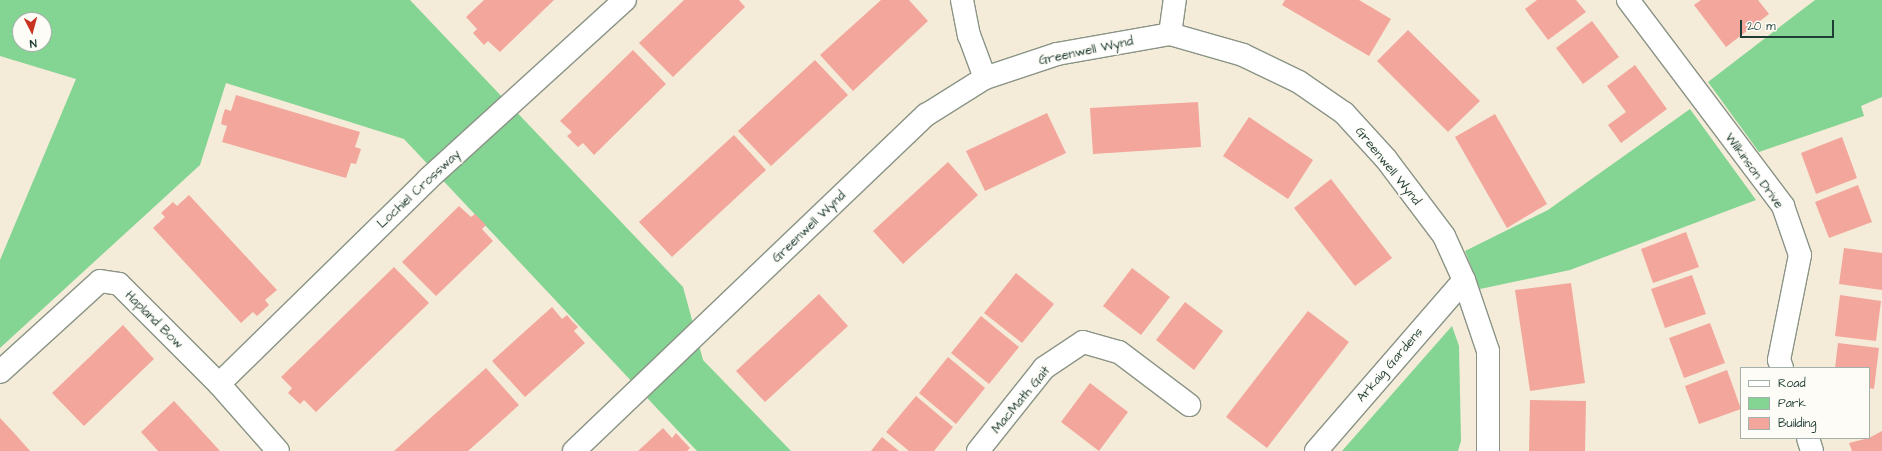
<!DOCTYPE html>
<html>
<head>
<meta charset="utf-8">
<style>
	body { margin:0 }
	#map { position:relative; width:1882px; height:451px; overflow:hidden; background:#f4ecd8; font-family:"Architects Daughter",sans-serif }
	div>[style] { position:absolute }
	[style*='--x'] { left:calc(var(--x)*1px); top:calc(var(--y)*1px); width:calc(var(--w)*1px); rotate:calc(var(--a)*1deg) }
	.green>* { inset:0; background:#84d493 }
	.building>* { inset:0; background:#f3a69c }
	.roads { filter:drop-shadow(1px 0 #8a9486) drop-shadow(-1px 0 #8a9486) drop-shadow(0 1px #8a9486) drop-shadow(0 -1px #8a9486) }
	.minor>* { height:22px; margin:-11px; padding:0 11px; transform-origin:11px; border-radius:11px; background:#fff }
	span { translate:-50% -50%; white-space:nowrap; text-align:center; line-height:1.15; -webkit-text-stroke:3.5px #fdfcf7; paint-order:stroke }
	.street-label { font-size:13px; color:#1f3d34 }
	.legend { position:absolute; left:1740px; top:367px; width:130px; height:72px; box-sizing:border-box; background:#fdfcf7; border:1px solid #a4b0a9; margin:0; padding:5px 7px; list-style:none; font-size:12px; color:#1f3d34 }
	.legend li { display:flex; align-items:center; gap:8px; height:20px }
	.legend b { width:20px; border:1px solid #a4b0a9 }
	.north { position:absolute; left:12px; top:12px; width:40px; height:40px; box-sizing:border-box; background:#fdfcf7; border:1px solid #a4b0a9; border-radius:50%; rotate:174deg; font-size:11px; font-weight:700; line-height:16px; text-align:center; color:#1f3d34 }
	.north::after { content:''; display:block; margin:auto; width:14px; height:18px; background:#c8321e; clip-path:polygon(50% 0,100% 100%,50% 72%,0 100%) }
	.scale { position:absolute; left:1740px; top:20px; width:94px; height:18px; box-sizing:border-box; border:2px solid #1f3d34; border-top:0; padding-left:5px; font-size:12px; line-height:14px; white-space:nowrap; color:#1f3d34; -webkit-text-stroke:3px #fdfcf7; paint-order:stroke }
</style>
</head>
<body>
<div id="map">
	<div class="green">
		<div style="clip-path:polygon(evenodd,0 0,410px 0,683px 287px,703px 360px,791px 451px,697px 451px,404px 139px,226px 83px,200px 165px,0 348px,0 260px,76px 79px,0 56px,0 0,20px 20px,44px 20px,44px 44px,20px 44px,20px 20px)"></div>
		<div style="clip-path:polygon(1815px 0,1882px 0,1882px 97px,1861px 106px,1864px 116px,1759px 152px,1708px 82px)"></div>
		<div style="clip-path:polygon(1690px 109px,1756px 200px,1570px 270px,1480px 289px,1465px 251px,1548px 210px)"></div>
		<div style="clip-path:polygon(1452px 326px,1459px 346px,1461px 441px,1458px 451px,1342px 451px)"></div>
	</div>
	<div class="building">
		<div style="clip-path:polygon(484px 0,554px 0,500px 52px,488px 41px,484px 45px,473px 33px,477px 29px,466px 17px)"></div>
		<div style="clip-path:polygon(684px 0,739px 0,745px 7px,673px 77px,639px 43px)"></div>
		<div style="clip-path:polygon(881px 0,909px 0,928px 21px,853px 91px,820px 55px)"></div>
		<div style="clip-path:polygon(1285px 0,1359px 0,1391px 19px,1369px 56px,1282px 5px)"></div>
		<div style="clip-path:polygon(1537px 0,1576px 0,1586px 12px,1548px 40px,1525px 9px)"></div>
		<div style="clip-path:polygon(1701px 0,1758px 0,1769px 14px,1726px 47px,1694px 5px)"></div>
		<div style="clip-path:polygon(1592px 21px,1619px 57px,1583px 84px,1556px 48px)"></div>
		<div style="clip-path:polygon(1408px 30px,1480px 101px,1448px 132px,1377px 61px)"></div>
		<div style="clip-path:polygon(633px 50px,666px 84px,594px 155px,583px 143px,578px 147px,567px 136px,572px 132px,560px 121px)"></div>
		<div style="clip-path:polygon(815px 60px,848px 95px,771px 166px,738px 131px)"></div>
		<div style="clip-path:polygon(1635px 65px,1667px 109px,1621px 143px,1608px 125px,1626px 112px,1607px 86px)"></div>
		<div style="clip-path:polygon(236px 95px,360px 132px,355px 147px,361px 149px,356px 164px,351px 163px,346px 178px,222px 142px,227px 126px,221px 124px,223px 115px,225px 109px,231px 111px)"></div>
		<div style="clip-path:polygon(1198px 102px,1201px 147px,1093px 154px,1090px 108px)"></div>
		<div style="clip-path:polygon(1047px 113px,1066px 153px,985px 191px,966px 151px)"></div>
		<div style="clip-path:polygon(1495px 114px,1547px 204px,1507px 228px,1455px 137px)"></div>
		<div style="clip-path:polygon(1249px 117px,1313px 160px,1288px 199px,1223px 156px)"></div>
		<div style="clip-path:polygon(734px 135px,766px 170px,672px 257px,639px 222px)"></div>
		<div style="clip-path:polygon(1842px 137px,1857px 178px,1816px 194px,1801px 153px)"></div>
		<div style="clip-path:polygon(948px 162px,978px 195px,903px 264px,873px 231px)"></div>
		<div style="clip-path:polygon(1331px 179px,1392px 258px,1355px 286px,1294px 208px)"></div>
		<div style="clip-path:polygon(1858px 185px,1872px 222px,1829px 238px,1815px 202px)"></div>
		<div style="clip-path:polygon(189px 195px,277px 290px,265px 300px,269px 305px,257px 316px,253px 312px,241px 323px,153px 228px,165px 217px,161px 213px,173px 202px,177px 206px)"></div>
		<div style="clip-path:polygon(459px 206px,471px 217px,475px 214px,486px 225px,482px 229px,493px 241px,436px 296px,402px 262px)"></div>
		<div style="clip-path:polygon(1686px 232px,1699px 267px,1653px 283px,1641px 249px)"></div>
		<div style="clip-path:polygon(1844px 248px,1882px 253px,1882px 290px,1839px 284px)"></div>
		<div style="clip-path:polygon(394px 267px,429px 303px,316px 412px,304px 400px,300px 404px,288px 393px,292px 388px,281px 377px)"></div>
		<div style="clip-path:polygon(1132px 268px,1170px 297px,1141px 335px,1103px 306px)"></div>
		<div style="clip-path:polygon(1016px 273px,1054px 304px,1022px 343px,984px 313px)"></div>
		<div style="clip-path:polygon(1692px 275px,1706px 314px,1665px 328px,1651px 289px)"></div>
		<div style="clip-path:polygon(1571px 283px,1585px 383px,1530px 391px,1515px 290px)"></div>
		<div style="clip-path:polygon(819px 294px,848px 326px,765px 402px,736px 371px)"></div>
		<div style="clip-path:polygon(1840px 295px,1881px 301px,1876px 341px,1835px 336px)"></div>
		<div style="clip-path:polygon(1185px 302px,1223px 331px,1194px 370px,1156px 340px)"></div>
		<div style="clip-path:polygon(552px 307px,562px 319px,567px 315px,572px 321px,578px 327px,574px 331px,585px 343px,525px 397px,492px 361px)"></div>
		<div style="clip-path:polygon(1308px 311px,1349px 342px,1267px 448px,1226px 417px)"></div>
		<div style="clip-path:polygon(981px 316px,1019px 347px,989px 384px,951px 353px)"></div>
		<div style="clip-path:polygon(1710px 323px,1725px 363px,1684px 378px,1669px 338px)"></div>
		<div style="clip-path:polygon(123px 325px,154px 359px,84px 426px,52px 393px)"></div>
		<div style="clip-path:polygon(1838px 343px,1879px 348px,1874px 389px,1869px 388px,1869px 368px,1835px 368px)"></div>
		<div style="clip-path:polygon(948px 357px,985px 388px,956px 424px,919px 393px)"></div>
		<div style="clip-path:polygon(486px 368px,519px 405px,486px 435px,468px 451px,394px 451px)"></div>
		<div style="clip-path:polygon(1727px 370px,1741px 409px,1699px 424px,1685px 386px)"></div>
		<div style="clip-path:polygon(1090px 383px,1128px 412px,1099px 451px,1061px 422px)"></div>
		<div style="clip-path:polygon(916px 396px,953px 427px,934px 451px,909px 451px,886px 432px)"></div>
		<div style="clip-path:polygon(1530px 400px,1586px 401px,1585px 451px,1529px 451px)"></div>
		<div style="clip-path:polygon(174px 401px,188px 416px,220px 451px,158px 451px,141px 432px)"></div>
		<div style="clip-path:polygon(0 418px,15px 434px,30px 451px,0 451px)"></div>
		<div style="clip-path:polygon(663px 428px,672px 438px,676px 433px,690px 448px,687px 451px,638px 451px)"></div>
		<div style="clip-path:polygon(1882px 431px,1882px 451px,1852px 451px,1849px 443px,1869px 438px)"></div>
		<div style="clip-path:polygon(882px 437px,899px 451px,871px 451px)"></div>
	</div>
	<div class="roads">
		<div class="minor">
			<div style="--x:962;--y:0;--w:36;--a:79"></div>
			<div style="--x:969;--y:35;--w:46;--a:69.6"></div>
			<div style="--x:1628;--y:0;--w:258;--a:53"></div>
			<div style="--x:1783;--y:206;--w:52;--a:70.9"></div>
			<div style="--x:1800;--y:255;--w:107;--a:101.3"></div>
			<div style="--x:1779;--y:360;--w:9;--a:69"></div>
			<div style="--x:1170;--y:34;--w:34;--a:-82"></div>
			<div style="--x:0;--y:372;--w:135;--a:-42.3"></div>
			<div style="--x:100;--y:281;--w:19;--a:9"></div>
			<div style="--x:119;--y:284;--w:141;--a:45"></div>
			<div style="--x:219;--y:384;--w:89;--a:48.6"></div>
			<div style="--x:219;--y:384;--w:293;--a:-44.4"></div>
			<div style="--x:428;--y:179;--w:266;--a:-42.3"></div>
			<div style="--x:1808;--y:438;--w:14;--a:73"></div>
			<div style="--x:574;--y:451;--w:487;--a:-43.7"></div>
			<div style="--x:926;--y:115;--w:70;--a:-32.1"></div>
			<div style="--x:985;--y:78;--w:76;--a:-18.4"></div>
			<div style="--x:1057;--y:54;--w:115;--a:-10"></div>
			<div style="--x:1170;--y:34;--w:76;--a:16"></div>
			<div style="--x:1243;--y:55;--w:62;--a:25.7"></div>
			<div style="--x:1299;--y:82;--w:55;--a:34.6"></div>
			<div style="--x:1344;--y:113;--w:62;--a:47.6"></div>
			<div style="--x:1386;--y:159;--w:96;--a:53"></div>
			<div style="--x:1444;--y:236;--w:48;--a:65.6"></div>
			<div style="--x:1464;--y:280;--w:75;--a:71.3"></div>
			<div style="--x:1488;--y:351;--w:100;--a:90"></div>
			<div style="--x:978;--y:451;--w:106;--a:-51.5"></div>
			<div style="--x:1044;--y:368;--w:47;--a:-33.7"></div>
			<div style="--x:1083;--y:342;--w:37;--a:16"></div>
			<div style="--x:1119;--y:352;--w:88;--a:37.1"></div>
			<div style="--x:1316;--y:451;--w:226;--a:-49.1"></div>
		</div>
	</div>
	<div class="street-label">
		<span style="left:1086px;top:51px;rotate:-12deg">Greenwell Wynd</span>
		<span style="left:1388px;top:166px;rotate:51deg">Greenwell Wynd</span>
		<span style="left:1754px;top:171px;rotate:54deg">Wilkinson Drive</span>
		<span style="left:419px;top:189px;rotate:-43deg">Lochiel Crossway</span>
		<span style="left:809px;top:227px;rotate:-44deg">Greenwell Wynd</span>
		<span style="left:154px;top:320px;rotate:45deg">Hapland Bow</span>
		<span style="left:1390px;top:365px;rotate:-49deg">Arkaig Gardens</span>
		<span style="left:1021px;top:400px;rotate:-50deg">MacMath Gait</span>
	</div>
	<ul class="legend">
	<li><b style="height:5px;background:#fff"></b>Road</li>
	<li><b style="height:11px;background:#84d493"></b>Park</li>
	<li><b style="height:11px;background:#f3a69c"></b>Building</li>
	</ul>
	<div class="north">N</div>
	<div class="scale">20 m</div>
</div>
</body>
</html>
